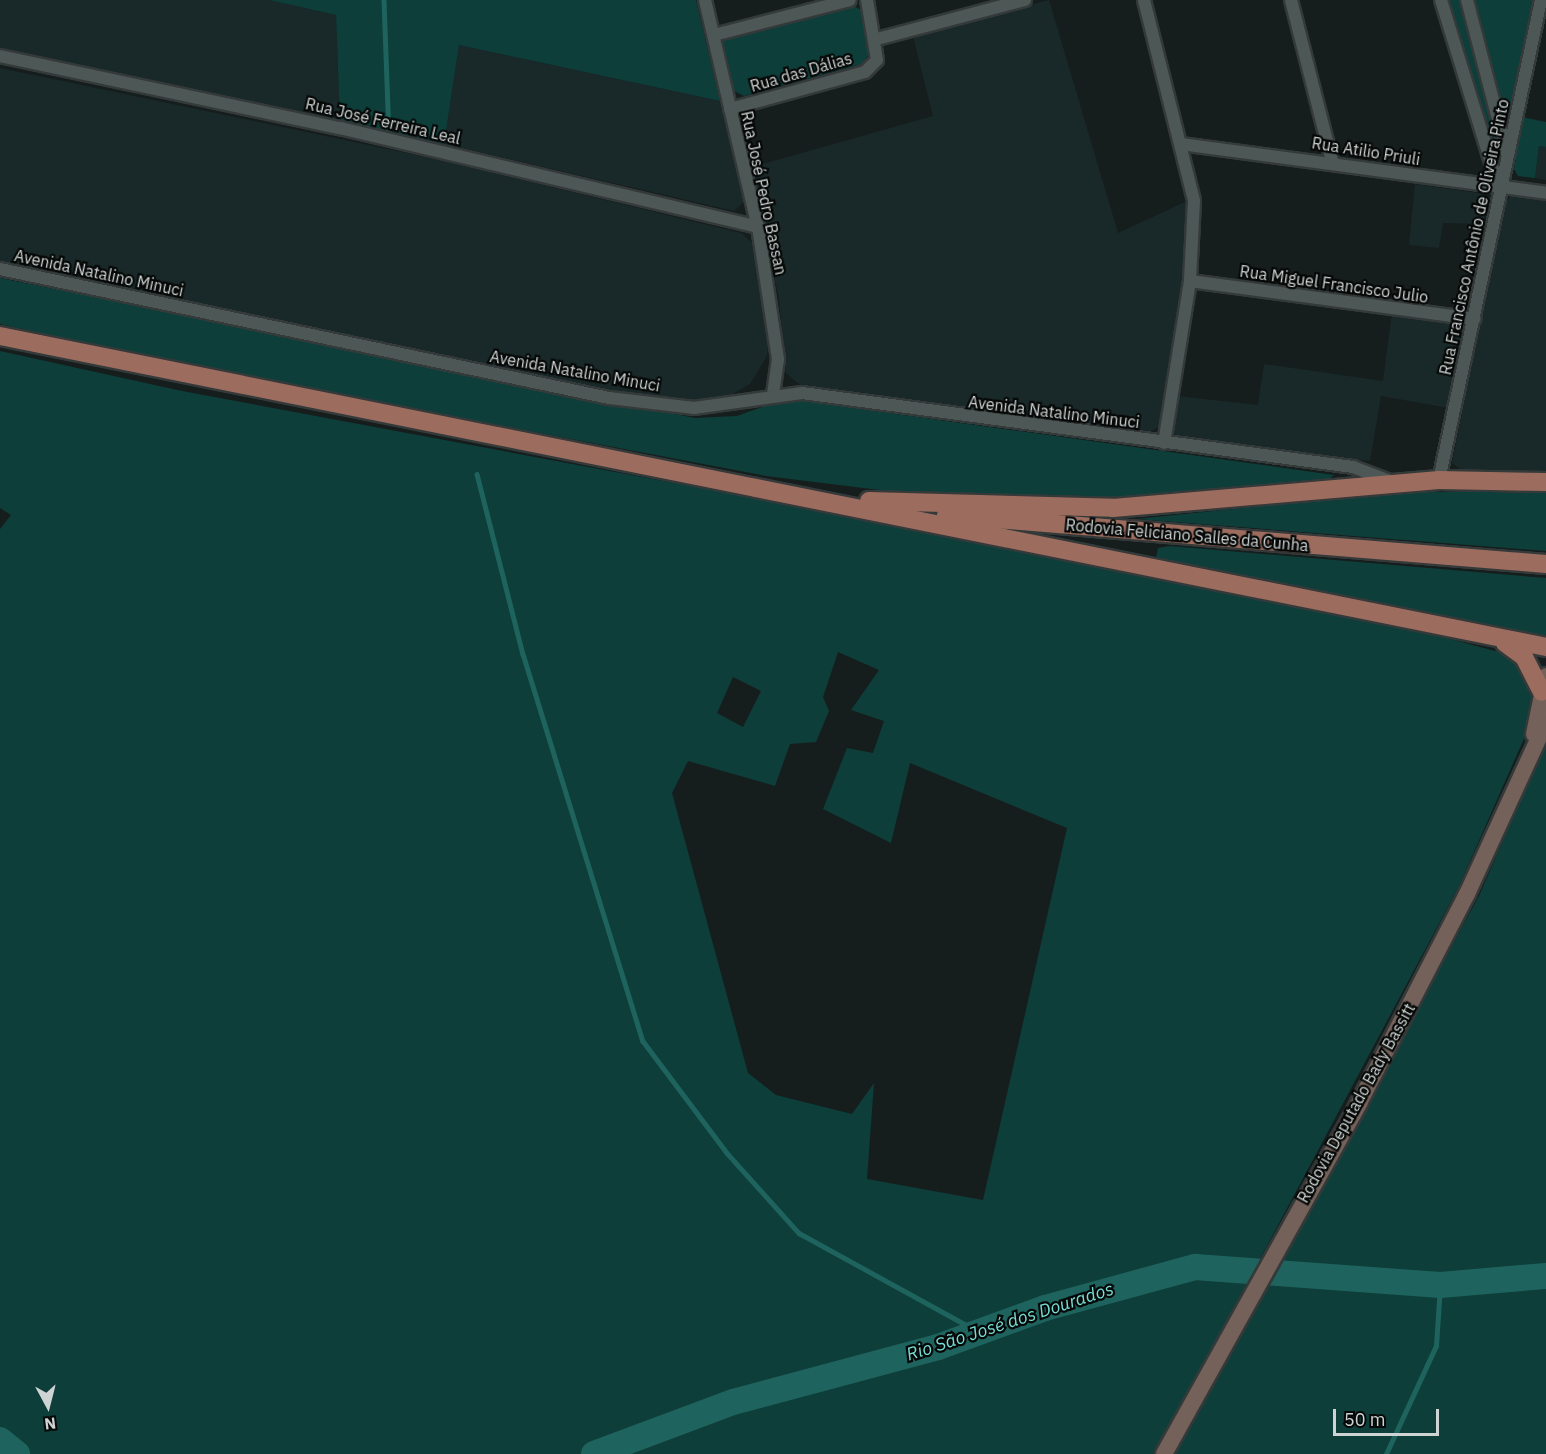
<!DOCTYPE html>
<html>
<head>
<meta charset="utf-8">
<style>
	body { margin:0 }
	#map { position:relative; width:1546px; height:1454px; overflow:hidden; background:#161e1d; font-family:"IBM Plex Sans",sans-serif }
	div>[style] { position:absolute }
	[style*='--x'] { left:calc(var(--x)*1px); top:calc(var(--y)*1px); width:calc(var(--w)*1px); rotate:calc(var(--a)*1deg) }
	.built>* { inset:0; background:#192828 }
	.green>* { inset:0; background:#0d3e3a }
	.stream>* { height:4.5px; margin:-2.25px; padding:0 2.25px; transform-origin:2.25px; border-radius:2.25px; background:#1f635e }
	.river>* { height:26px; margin:-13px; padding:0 13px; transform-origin:13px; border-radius:13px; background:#1f635e }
	.roads { filter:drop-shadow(2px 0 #343939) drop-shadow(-2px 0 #343939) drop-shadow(0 2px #343939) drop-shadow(0 -2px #343939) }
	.street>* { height:12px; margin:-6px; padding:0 6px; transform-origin:6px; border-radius:6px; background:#4d5756 }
	.secondary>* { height:16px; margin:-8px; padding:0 8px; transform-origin:8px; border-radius:8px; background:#74625a }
	.primary>* { height:18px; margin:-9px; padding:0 9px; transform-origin:9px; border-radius:9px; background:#9c6c5e }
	span { translate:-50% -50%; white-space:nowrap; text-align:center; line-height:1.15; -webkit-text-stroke:4.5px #050807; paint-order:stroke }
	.street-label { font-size:16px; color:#ced4d3 }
	.water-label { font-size:18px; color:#77ded6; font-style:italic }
	.north { position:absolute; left:18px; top:1376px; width:60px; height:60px; -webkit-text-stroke:4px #050807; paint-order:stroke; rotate:173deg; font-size:16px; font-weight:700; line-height:24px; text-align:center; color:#ced4d3 }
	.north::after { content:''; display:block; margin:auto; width:21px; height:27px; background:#ced4d3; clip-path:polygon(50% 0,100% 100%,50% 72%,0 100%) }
	.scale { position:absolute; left:1333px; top:1409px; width:106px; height:27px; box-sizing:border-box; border:3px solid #ced4d3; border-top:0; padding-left:8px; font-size:18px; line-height:21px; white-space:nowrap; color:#ced4d3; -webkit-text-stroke:4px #050807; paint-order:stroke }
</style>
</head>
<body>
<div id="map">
	<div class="built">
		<div style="clip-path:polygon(0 0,269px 0,336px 15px,340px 122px,0 49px)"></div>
		<div style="clip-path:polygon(1049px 0,1118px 233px,1187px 201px,1183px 279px,1160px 426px,1147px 434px,805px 389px,786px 373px,779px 299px,752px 167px,933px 116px,913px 36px)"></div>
		<div style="clip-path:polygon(459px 45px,720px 101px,744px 201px,734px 211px,444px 144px)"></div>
		<div style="clip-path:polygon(0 68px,440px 160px,741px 233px,752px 243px,769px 337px,767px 356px,750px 384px,731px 395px,694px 400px,612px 393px,0 261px)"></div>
		<div style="clip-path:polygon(1539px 146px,1546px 147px,1546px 180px,1535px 178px)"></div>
		<div style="clip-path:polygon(1415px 184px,1484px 194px,1484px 224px,1443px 223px,1439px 248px,1409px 245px)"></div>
		<div style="clip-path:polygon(1512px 196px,1546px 200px,1546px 476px,1464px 472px,1452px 463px,1503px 202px)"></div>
		<div style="clip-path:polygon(1392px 313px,1460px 322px,1465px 333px,1449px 408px,1381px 396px,1370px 461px,1178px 439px,1172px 430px,1177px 396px,1258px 405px,1264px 364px,1383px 381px)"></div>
	</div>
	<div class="green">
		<div style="clip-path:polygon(269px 0,696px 0,720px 101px,459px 45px,444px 144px,340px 122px,336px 15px)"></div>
		<div style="clip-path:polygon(1449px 0,1462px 0,1503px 162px,1493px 158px)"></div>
		<div style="clip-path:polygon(1475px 0,1537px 0,1508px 121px,1503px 114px)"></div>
		<div style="clip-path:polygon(851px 4px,861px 10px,869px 54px,862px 64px,744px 96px,734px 91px,721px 45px,724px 37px)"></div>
		<div style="clip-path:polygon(1522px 117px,1546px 122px,1546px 147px,1539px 146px,1535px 178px,1518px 176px,1514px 169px)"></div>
		<div style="clip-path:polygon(0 278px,695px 418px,737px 416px,779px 401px,804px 401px,1334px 475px,1324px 483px,1113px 503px,896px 492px,766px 476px,187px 366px,0 324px)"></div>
		<div style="clip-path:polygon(evenodd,0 351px,182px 391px,1316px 603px,1510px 655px,1526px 671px,1534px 695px,1526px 734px,1459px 886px,1156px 1454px,0 1454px,0 529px,11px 515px,0 508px,0 351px,838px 652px,879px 670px,851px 710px,884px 721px,873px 753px,847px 748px,823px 809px,891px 843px,910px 763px,1067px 828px,983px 1200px,867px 1179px,874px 1083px,852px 1114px,776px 1095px,748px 1073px,672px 793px,688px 761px,775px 786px,790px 744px,816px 742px,829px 711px,823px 697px,838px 652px,0 351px,733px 677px,761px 691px,743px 727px,717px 713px,733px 677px)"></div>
		<div style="clip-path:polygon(1397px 492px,1546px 492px,1546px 551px,1136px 519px)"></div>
		<div style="clip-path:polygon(1170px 546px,1546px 578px,1546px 640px,1156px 558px,1158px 548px)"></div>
		<div style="clip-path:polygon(1546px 742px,1546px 1454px,1175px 1454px,1479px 896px)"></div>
	</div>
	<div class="stream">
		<div style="--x:384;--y:0;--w:138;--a:87.9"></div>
		<div style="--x:477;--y:474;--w:186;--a:75.7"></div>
		<div style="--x:523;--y:654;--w:405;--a:72.8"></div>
		<div style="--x:643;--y:1041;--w:140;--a:53.1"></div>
		<div style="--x:727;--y:1153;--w:108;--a:48"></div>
		<div style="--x:799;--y:1233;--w:205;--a:28.8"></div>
		<div style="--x:1386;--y:1454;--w:119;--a:-65.2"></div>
		<div style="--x:1436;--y:1346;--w:61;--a:-86.2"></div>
	</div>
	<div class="river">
		<div style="--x:0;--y:1440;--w:22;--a:39"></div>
		<div style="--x:594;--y:1454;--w:148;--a:-20.5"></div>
		<div style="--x:733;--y:1402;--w:212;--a:-15"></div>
		<div style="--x:938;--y:1347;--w:114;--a:-20"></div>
		<div style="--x:1045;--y:1308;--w:156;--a:-15.3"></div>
		<div style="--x:1195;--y:1267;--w:246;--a:4.2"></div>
		<div style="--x:1440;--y:1285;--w:106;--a:-4.9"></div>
	</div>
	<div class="roads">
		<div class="street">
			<div style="--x:705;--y:0;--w:233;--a:76.9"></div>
			<div style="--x:758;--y:227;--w:134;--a:81.4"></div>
			<div style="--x:778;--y:359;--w:36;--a:98"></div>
			<div style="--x:1144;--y:0;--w:207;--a:76"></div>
			<div style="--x:1194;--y:201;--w:80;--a:92.9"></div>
			<div style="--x:1190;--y:281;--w:164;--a:99.1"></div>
			<div style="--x:1291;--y:0;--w:166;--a:75.7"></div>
			<div style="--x:1441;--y:0;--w:197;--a:72.9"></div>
			<div style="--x:1467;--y:0;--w:159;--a:75.4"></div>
			<div style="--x:714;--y:35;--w:140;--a:-14.4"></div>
			<div style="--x:877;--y:39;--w:153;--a:-14.8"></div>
			<div style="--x:0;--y:56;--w:348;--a:12"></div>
			<div style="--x:340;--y:128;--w:430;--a:13.3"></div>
			<div style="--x:730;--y:109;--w:140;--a:-15.3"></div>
			<div style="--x:865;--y:72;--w:17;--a:-45"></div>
			<div style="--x:877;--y:60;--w:61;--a:-99.5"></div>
			<div style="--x:1181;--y:144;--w:368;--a:7.6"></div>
			<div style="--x:0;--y:269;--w:623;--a:11.96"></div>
			<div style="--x:609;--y:398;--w:86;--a:6.7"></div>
			<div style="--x:694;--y:408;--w:109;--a:-7.9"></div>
			<div style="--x:802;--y:393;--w:556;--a:7.65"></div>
			<div style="--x:1353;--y:467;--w:42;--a:21"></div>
			<div style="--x:1190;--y:281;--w:287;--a:7.6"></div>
			<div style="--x:1439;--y:480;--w:491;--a:-78"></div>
		</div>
		<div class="secondary">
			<div style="--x:1534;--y:734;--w:59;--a:-78.3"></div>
			<div style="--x:1164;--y:1454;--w:402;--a:-60.9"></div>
			<div style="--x:1359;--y:1103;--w:235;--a:-62.7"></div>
			<div style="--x:1467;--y:894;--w:189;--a:-65.3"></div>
		</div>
		<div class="primary">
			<div style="--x:0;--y:336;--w:1577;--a:11.37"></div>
			<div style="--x:869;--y:501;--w:244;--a:1.6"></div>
			<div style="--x:1113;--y:508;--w:327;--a:-4.9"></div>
			<div style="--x:1439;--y:480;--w:107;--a:1.1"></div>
			<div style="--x:946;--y:515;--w:602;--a:4.67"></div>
			<div style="--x:1505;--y:643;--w:24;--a:36"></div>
			<div style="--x:1524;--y:657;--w:39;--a:63"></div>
		</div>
	</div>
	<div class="street-label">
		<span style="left:801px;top:72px;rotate:-16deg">Rua das Dálias</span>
		<span style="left:383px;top:121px;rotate:13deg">Rua José Ferreira Leal</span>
		<span style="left:1366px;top:151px;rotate:9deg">Rua Atilio Priuli</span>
		<span style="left:764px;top:193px;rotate:78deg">Rua José Pedro Bassan</span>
		<span style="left:1474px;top:237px;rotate:-78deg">Rua Francisco Antônio de Oliveira Pinto</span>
		<span style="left:99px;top:273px;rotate:12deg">Avenida Natalino Minuci</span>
		<span style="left:1334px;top:284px;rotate:8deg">Rua Miguel Francisco Julio</span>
		<span style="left:575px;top:371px;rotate:10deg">Avenida Natalino Minuci</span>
		<span style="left:1054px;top:412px;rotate:7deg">Avenida Natalino Minuci</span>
		<span style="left:1187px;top:535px;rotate:5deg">Rodovia Feliciano Salles da Cunha</span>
		<span style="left:1356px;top:1103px;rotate:-61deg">Rodovia Deputado Bady Bassitt</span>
	</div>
	<div class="water-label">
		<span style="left:1010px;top:1322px;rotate:-18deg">Rio São José dos Dourados</span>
	</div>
	<div class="north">N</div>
	<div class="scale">50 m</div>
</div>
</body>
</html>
